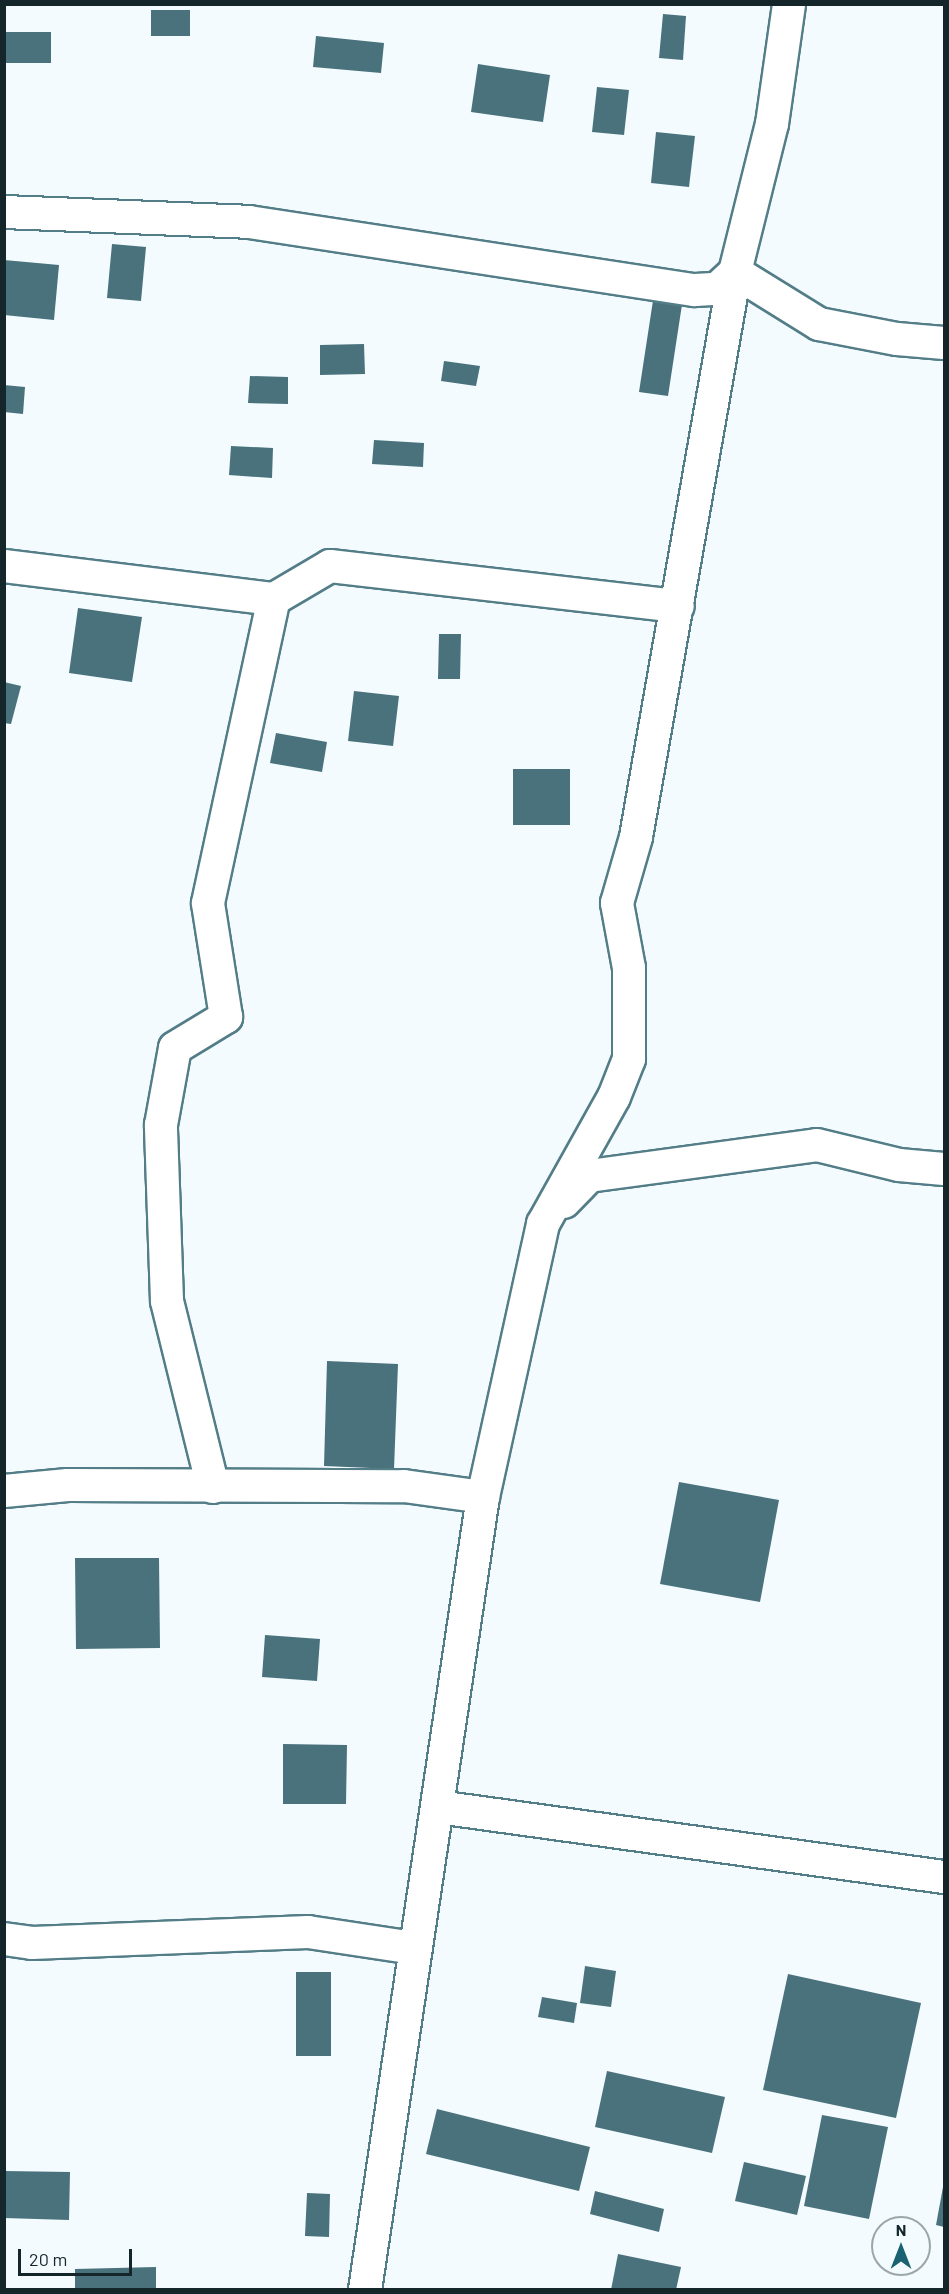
<!DOCTYPE html>
<html>
<head>
<meta charset="utf-8">
<style>
	body { margin:0 }
	#map { position:relative; width:949px; height:2294px; overflow:hidden; background:#f3fbfe; font-family:Barlow,sans-serif }
	div>[style] { position:absolute }
	[style*='--x'] { left:calc(var(--x)*1px); top:calc(var(--y)*1px); width:calc(var(--w)*1px); rotate:calc(var(--a)*1deg) }
	.building>* { inset:0; background:#49727c }
	.roads { filter:drop-shadow(2px 0 #537d87) drop-shadow(-2px 0 #537d87) drop-shadow(0 2px #537d87) drop-shadow(0 -2px #537d87) }
	.street>* { height:32px; margin:-16px; padding:0 16px; transform-origin:16px; border-radius:16px; background:#fff }
	span { translate:-50% -50%; white-space:nowrap; text-align:center; line-height:1.15; -webkit-text-stroke:6px #f3fbfe; paint-order:stroke }
	.frame { position:absolute; inset:0; border:6px solid #15262b; pointer-events:none }
	.north { position:absolute; left:871px; top:2216px; width:60px; height:60px; box-sizing:border-box; background:#f3fbfe; border:2px solid #9aa6aa; border-radius:50%; rotate:0deg; font-size:16px; font-weight:700; line-height:24px; text-align:center; color:#15262b }
	.north::after { content:''; display:block; margin:auto; width:21px; height:27px; background:#1a6271; clip-path:polygon(50% 0,100% 100%,50% 72%,0 100%) }
	.scale { position:absolute; left:18px; top:2249px; width:114px; height:27px; box-sizing:border-box; border:3px solid #15262b; border-top:0; padding-left:8px; font-size:18px; line-height:21px; white-space:nowrap; color:#15262b; -webkit-text-stroke:4px #f3fbfe; paint-order:stroke }
</style>
</head>
<body>
<div id="map">
	<div class="building">
		<div style="clip-path:polygon(151px 10px,190px 10px,190px 36px,151px 36px)"></div>
		<div style="clip-path:polygon(663px 14px,686px 16px,683px 60px,659px 58px)"></div>
		<div style="clip-path:polygon(4px 32px,51px 32px,51px 63px,4px 63px)"></div>
		<div style="clip-path:polygon(316px 36px,384px 43px,381px 73px,313px 67px)"></div>
		<div style="clip-path:polygon(478px 64px,550px 75px,543px 122px,471px 112px)"></div>
		<div style="clip-path:polygon(597px 87px,629px 90px,624px 135px,592px 132px)"></div>
		<div style="clip-path:polygon(656px 132px,695px 136px,689px 187px,651px 183px)"></div>
		<div style="clip-path:polygon(112px 244px,146px 247px,141px 301px,107px 298px)"></div>
		<div style="clip-path:polygon(4px 260px,59px 265px,54px 320px,4px 315px)"></div>
		<div style="clip-path:polygon(654px 294px,683px 298px,668px 396px,639px 392px)"></div>
		<div style="clip-path:polygon(364px 344px,365px 374px,320px 375px,320px 345px)"></div>
		<div style="clip-path:polygon(444px 361px,480px 366px,476px 386px,441px 381px)"></div>
		<div style="clip-path:polygon(250px 376px,288px 377px,288px 404px,248px 403px)"></div>
		<div style="clip-path:polygon(4px 385px,25px 387px,23px 414px,4px 412px)"></div>
		<div style="clip-path:polygon(374px 440px,424px 443px,423px 467px,372px 464px)"></div>
		<div style="clip-path:polygon(231px 446px,273px 448px,272px 478px,229px 475px)"></div>
		<div style="clip-path:polygon(78px 608px,142px 617px,132px 682px,69px 673px)"></div>
		<div style="clip-path:polygon(439px 634px,461px 634px,460px 679px,438px 679px)"></div>
		<div style="clip-path:polygon(4px 682px,21px 686px,11px 724px,4px 723px)"></div>
		<div style="clip-path:polygon(354px 691px,399px 696px,393px 746px,348px 741px)"></div>
		<div style="clip-path:polygon(276px 733px,327px 742px,322px 772px,270px 763px)"></div>
		<div style="clip-path:polygon(513px 769px,570px 769px,570px 825px,513px 825px)"></div>
		<div style="clip-path:polygon(327px 1361px,398px 1364px,394px 1469px,324px 1466px)"></div>
		<div style="clip-path:polygon(679px 1482px,779px 1500px,760px 1602px,660px 1584px)"></div>
		<div style="clip-path:polygon(75px 1558px,159px 1558px,160px 1648px,76px 1649px)"></div>
		<div style="clip-path:polygon(265px 1635px,320px 1639px,317px 1681px,262px 1677px)"></div>
		<div style="clip-path:polygon(283px 1744px,347px 1745px,346px 1804px,283px 1804px)"></div>
		<div style="clip-path:polygon(585px 1966px,616px 1971px,611px 2007px,580px 2003px)"></div>
		<div style="clip-path:polygon(296px 1972px,331px 1972px,331px 2056px,296px 2056px)"></div>
		<div style="clip-path:polygon(788px 1974px,921px 2003px,896px 2118px,763px 2090px)"></div>
		<div style="clip-path:polygon(542px 1997px,577px 2003px,574px 2023px,538px 2017px)"></div>
		<div style="clip-path:polygon(607px 2071px,725px 2097px,712px 2153px,595px 2127px)"></div>
		<div style="clip-path:polygon(437px 2109px,590px 2147px,579px 2191px,426px 2154px)"></div>
		<div style="clip-path:polygon(822px 2115px,888px 2127px,869px 2219px,804px 2206px)"></div>
		<div style="clip-path:polygon(744px 2162px,806px 2176px,797px 2215px,735px 2201px)"></div>
		<div style="clip-path:polygon(4px 2171px,70px 2172px,69px 2220px,4px 2218px)"></div>
		<div style="clip-path:polygon(943px 2187px,944px 2187px,944px 2227px,936px 2225px)"></div>
		<div style="clip-path:polygon(595px 2191px,664px 2209px,659px 2232px,590px 2214px)"></div>
		<div style="clip-path:polygon(307px 2193px,330px 2194px,329px 2237px,305px 2236px)"></div>
		<div style="clip-path:polygon(618px 2254px,681px 2267px,676px 2290px,611px 2290px)"></div>
		<div style="clip-path:polygon(156px 2267px,156px 2290px,75px 2290px,75px 2269px)"></div>
	</div>
	<div class="roads">
		<div class="street">
			<div style="--x:4;--y:212;--w:245;--a:2.3"></div>
			<div style="--x:249;--y:222;--w:451;--a:8.7"></div>
			<div style="--x:695;--y:290;--w:22;--a:-3"></div>
			<div style="--x:717;--y:289;--w:25;--a:-43"></div>
			<div style="--x:735;--y:272;--w:153;--a:-76"></div>
			<div style="--x:772;--y:124;--w:121;--a:-81.9"></div>
			<div style="--x:4;--y:566;--w:272;--a:7"></div>
			<div style="--x:274;--y:599;--w:65;--a:-30.5"></div>
			<div style="--x:330;--y:566;--w:350;--a:6.6"></div>
			<div style="--x:564;--y:1202;--w:36;--a:-46"></div>
			<div style="--x:589;--y:1176;--w:230;--a:-7.7"></div>
			<div style="--x:817;--y:1145;--w:84;--a:13.7"></div>
			<div style="--x:899;--y:1165;--w:45;--a:5.1"></div>
			<div style="--x:213;--y:1487;--w:192;--a:-103.9"></div>
			<div style="--x:167;--y:1301;--w:176;--a:-92"></div>
			<div style="--x:161;--y:1125;--w:78;--a:-79.7"></div>
			<div style="--x:175;--y:1048;--w:60;--a:-31.3"></div>
			<div style="--x:226;--y:1017;--w:115;--a:-99"></div>
			<div style="--x:208;--y:903;--w:311;--a:-77.8"></div>
			<div style="--x:4;--y:1491;--w:64;--a:-5.4"></div>
			<div style="--x:68;--y:1485;--w:336;--a:0.2"></div>
			<div style="--x:404;--y:1486;--w:80;--a:7.9"></div>
			<div style="--x:438;--y:1807;--w:511;--a:7.88"></div>
			<div style="--x:4;--y:1939;--w:28;--a:8"></div>
			<div style="--x:32;--y:1943;--w:276;--a:-2.3"></div>
			<div style="--x:308;--y:1932;--w:107;--a:8.6"></div>
			<div style="--x:365;--y:2290;--w:802;--a:-81.54"></div>
			<div style="--x:483;--y:1497;--w:280;--a:-77.6"></div>
			<div style="--x:543;--y:1224;--w:145;--a:-60.8"></div>
			<div style="--x:614;--y:1097;--w:41;--a:-68.5"></div>
			<div style="--x:629;--y:1059;--w:91;--a:-90"></div>
			<div style="--x:629;--y:968;--w:66;--a:-100.5"></div>
			<div style="--x:617;--y:903;--w:69;--a:-73.9"></div>
			<div style="--x:636;--y:837;--w:574;--a:-80.06"></div>
			<div style="--x:735;--y:272;--w:99;--a:31.8"></div>
			<div style="--x:819;--y:324;--w:79;--a:10.9"></div>
			<div style="--x:897;--y:339;--w:47;--a:4.9"></div>
		</div>
	</div>
	<div class="frame"></div>
	<div class="north">N</div>
	<div class="scale">20 m</div>
</div>
</body>
</html>
